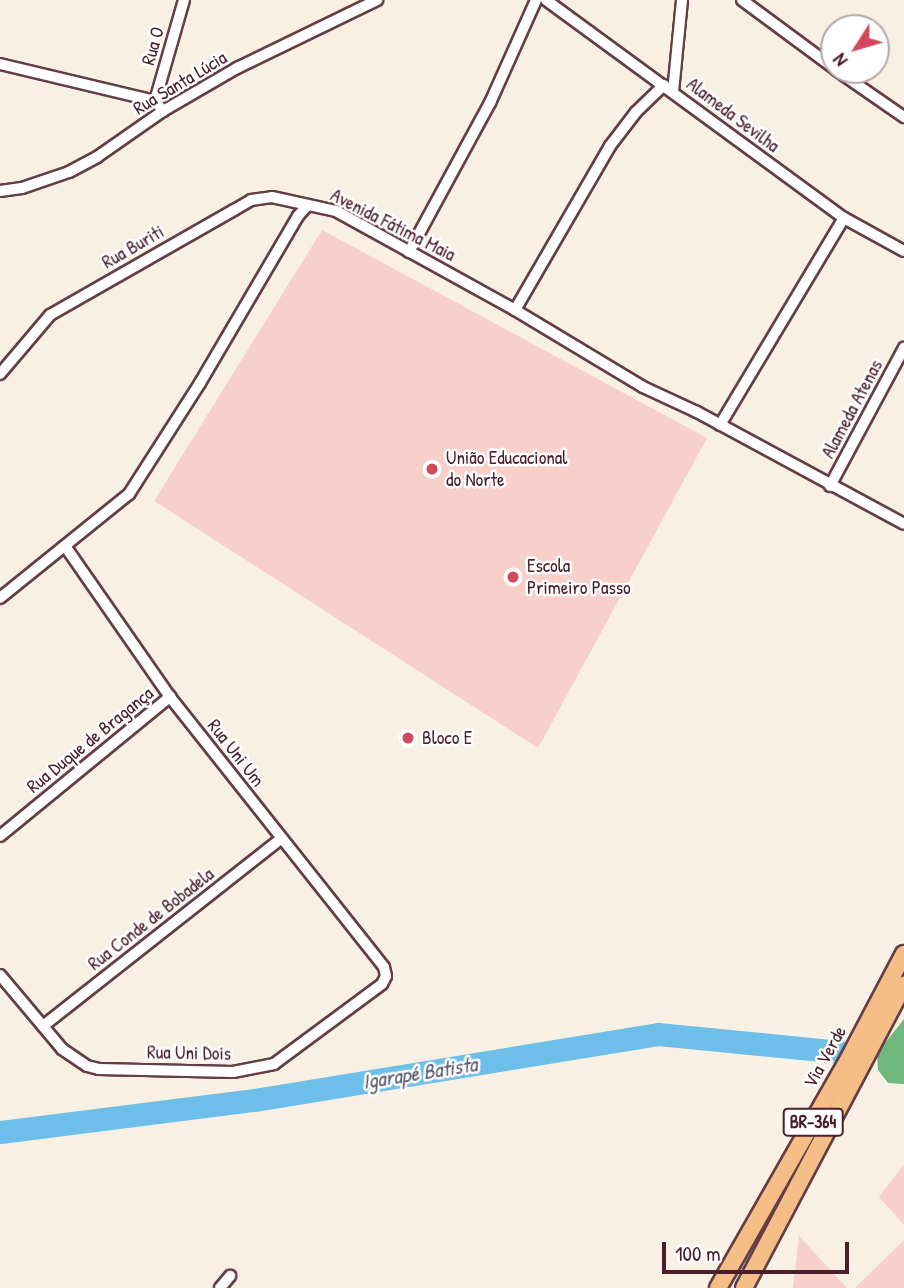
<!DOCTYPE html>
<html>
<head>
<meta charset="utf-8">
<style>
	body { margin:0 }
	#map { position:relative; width:904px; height:1288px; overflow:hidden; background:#f8f0e2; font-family:"Patrick Hand",sans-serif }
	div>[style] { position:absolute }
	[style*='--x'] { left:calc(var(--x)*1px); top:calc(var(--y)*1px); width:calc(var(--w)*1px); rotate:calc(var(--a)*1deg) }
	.built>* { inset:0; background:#f7d0c9 }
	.forest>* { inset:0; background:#71b87f }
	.river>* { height:23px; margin:-11.5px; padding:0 11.5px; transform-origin:11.5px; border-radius:11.5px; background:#6dbfe9 }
	.roads { filter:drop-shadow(2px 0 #643e46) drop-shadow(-2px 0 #643e46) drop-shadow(0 2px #643e46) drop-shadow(0 -2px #643e46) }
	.minor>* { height:10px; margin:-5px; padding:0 5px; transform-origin:5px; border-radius:5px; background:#fff }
	.primary>* { height:16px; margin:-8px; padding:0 8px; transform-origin:8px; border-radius:8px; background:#f6be87 }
	.dots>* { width:19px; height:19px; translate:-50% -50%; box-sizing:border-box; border:4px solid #fff; border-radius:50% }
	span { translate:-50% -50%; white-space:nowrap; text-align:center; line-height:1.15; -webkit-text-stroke:5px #fff; paint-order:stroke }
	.shield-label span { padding:2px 5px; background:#fff; border:2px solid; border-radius:5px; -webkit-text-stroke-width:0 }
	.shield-label { font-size:18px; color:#4a1f2b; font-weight:700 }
	.street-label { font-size:19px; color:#4a1f2b }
	.poi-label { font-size:19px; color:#4a1f2b }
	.left { translate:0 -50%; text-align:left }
	.water-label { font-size:21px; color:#56576e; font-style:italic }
	.north { position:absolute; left:820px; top:14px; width:70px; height:70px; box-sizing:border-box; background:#fff; border:2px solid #b7a5aa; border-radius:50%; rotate:233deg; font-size:19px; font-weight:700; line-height:28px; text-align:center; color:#4a1f2b }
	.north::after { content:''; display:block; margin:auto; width:24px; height:32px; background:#d1495b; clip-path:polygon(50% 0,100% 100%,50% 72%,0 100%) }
	.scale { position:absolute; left:662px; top:1242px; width:187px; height:32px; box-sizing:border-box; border:4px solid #4a1f2b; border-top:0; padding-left:9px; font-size:21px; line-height:24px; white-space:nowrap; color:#4a1f2b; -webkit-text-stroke:5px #fff; paint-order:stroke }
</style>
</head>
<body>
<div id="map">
	<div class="built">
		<div style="clip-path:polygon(322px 230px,707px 438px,538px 748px,154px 501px)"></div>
		<div style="clip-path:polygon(904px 1164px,904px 1225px,879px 1197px)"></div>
		<div style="clip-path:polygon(799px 1236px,847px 1288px,793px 1288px)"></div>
		<div style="clip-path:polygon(904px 1240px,904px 1288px,855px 1288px)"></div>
	</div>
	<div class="forest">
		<div style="clip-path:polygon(904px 1019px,904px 1084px,888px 1083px,878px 1070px,877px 1053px)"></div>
	</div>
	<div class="river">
		<div style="--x:0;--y:1132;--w:257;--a:-7.2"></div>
		<div style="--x:255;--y:1100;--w:408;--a:-9.3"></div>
		<div style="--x:658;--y:1034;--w:183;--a:5.6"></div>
	</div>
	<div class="roads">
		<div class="minor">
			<div style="--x:546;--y:0;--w:369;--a:36.2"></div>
			<div style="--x:844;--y:218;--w:68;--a:28.8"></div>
			<div style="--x:742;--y:0;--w:114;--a:36.5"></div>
			<div style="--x:0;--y:64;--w:159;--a:13.4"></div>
			<div style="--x:155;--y:101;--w:13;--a:51"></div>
			<div style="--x:836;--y:70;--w:83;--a:34.7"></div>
			<div style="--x:673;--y:92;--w:92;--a:-84.4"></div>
			<div style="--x:155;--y:101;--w:105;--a:-74"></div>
			<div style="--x:0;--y:191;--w:22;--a:-8"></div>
			<div style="--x:22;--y:188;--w:50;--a:-18.8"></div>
			<div style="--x:69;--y:172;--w:32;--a:-28"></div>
			<div style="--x:97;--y:157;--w:80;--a:-34.9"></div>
			<div style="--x:163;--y:111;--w:86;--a:-30.2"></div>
			<div style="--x:237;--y:68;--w:156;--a:-25.9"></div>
			<div style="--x:409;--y:252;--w:170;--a:-61.5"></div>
			<div style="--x:490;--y:103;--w:113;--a:-65.9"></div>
			<div style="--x:515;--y:310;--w:190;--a:-59.9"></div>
			<div style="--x:610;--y:146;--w:43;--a:-52.6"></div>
			<div style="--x:636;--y:112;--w:39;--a:-44"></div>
			<div style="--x:0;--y:374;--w:77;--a:-49.7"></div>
			<div style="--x:50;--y:315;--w:212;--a:-29.7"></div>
			<div style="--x:234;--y:210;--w:20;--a:-30"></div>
			<div style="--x:251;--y:200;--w:21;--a:-8"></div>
			<div style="--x:272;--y:197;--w:66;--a:12.3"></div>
			<div style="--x:336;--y:211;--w:205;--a:28.9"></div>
			<div style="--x:515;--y:310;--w:149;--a:31"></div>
			<div style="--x:643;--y:387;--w:60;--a:24.8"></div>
			<div style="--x:697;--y:412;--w:235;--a:28.4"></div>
			<div style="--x:720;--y:425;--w:241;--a:-59.1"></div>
			<div style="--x:830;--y:486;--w:157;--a:-61.8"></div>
			<div style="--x:0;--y:598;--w:166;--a:-38.9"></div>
			<div style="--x:129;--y:494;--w:132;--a:-57.4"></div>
			<div style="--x:200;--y:383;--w:194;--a:-59.6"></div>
			<div style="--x:298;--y:216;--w:13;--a:-48"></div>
			<div style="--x:0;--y:836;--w:220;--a:-39.3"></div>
			<div style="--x:0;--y:975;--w:97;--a:50"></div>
			<div style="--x:62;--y:1049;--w:30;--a:34"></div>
			<div style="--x:87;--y:1066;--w:12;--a:14"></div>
			<div style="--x:99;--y:1069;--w:134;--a:1.3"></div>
			<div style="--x:233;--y:1072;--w:42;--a:-11"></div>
			<div style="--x:274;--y:1064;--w:134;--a:-36.5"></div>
			<div style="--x:382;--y:984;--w:9;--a:-63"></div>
			<div style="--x:386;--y:976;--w:9;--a:-103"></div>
			<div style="--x:384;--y:967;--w:345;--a:-128.4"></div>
			<div style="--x:170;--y:697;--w:184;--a:-124.8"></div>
			<div style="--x:43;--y:1026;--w:303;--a:-38.2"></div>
			<div style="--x:220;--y:1288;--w:16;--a:-50"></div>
		</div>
		<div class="primary">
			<div style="--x:718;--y:1288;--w:262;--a:-60.3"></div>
			<div style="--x:848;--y:1060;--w:120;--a:-62.2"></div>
			<div style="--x:744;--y:1288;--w:343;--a:-62.2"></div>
		</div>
	</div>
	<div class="dots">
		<div style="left:432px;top:469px;background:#d1495b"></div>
		<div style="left:513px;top:577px;background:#d1495b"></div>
		<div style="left:408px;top:738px;background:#d1495b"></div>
	</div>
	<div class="shield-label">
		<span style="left:813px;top:1122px">BR-364</span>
	</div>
	<div class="street-label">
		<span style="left:153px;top:46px;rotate:-74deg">Rua O</span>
		<span style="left:180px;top:83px;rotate:-31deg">Rua Santa Lúcia</span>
		<span style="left:733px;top:115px;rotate:37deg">Alameda Sevilha</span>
		<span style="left:393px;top:225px;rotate:27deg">Avenida Fátima Maia</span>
		<span style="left:133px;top:247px;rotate:-30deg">Rua Buriti</span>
		<span style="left:852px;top:409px;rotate:-62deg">Alameda Atenas</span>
		<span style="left:90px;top:740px;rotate:-39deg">Rua Duque de Bragança</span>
		<span style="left:236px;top:753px;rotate:52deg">Rua Uni Um</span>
		<span style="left:151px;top:919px;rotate:-38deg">Rua Conde de Bobadela</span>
		<span style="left:189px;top:1053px;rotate:1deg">Rua Uni Dois</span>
		<span style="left:825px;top:1057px;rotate:-61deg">Via Verde</span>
	</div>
	<div class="poi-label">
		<span class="left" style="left:446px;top:469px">União Educacional<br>do Norte</span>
		<span class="left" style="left:527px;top:577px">Escola<br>Primeiro Passo</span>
		<span class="left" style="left:422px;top:738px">Bloco E</span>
	</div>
	<div class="water-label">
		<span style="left:420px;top:1073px;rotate:-9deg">Igarapé Batista</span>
	</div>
	<div class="north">N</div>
	<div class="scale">100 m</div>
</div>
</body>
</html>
